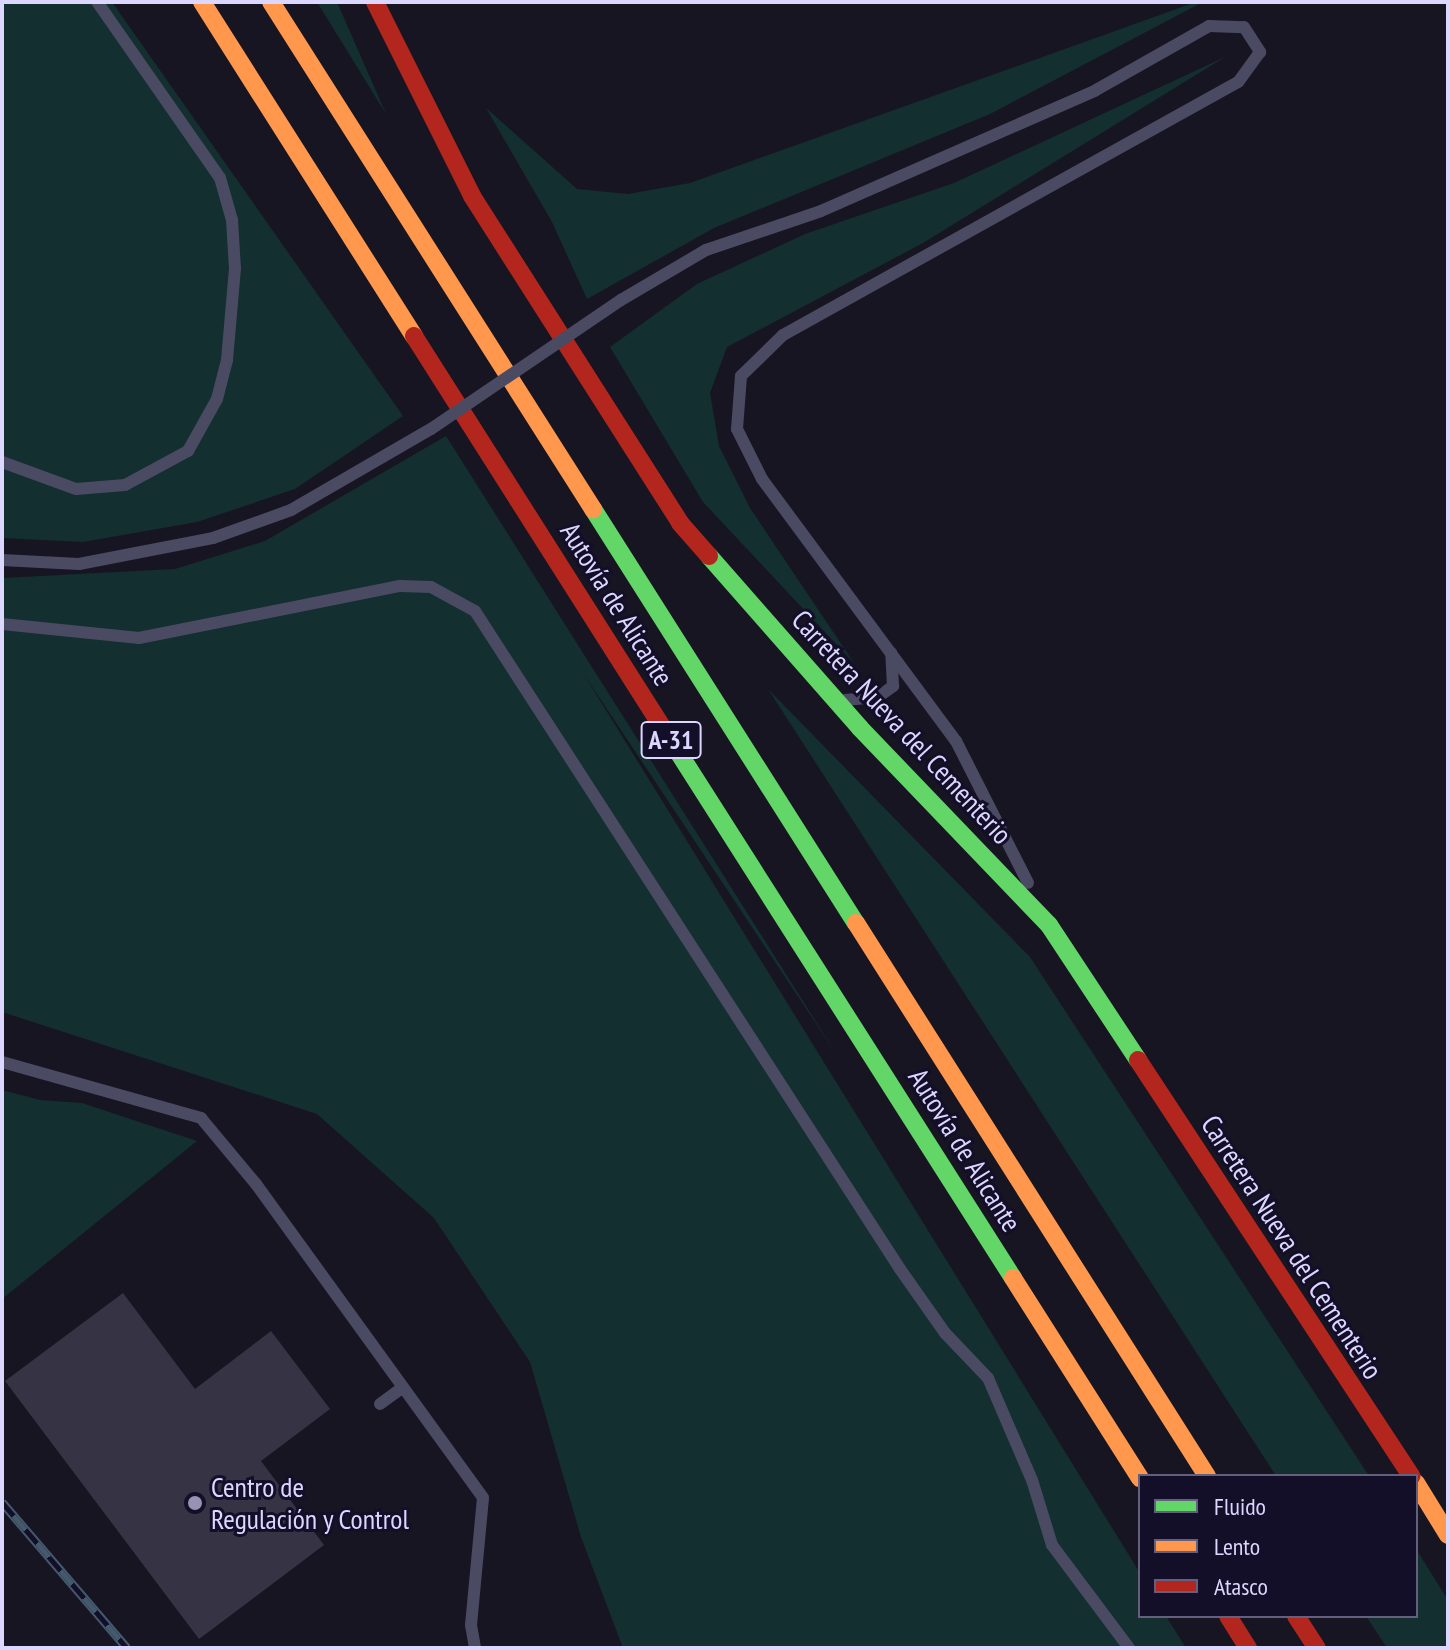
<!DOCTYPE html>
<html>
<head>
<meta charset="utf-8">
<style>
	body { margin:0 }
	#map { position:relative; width:1450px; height:1650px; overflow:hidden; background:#181522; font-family:"PT Sans Narrow",sans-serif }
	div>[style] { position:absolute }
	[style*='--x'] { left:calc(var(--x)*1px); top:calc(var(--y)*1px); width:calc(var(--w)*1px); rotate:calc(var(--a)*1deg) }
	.green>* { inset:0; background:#132f30 }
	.building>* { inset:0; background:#363345 }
	.lane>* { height:12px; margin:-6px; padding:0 6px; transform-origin:6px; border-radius:6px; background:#4b4a63 }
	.fast>* { height:18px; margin:-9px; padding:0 9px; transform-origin:9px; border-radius:9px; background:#63d668 }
	.slow>* { height:18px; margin:-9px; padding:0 9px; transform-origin:9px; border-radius:9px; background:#ff974d }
	.jam>* { height:18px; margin:-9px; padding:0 9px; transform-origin:9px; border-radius:9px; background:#b3261e }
	.rail>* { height:9px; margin-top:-4.5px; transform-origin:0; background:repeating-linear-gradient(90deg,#140f28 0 18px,#44596d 0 36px); box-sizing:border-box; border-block:2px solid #44596d }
	.lane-bridge>* { height:12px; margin:-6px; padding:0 6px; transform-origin:6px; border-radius:6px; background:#4b4a63 }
	.dots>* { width:22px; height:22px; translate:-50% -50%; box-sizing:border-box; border:4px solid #140f28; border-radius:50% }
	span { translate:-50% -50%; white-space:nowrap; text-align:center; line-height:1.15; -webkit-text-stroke:6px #140f28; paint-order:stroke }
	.shield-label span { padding:2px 6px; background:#140f28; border:2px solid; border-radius:6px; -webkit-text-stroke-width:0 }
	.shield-label { font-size:26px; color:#dcd7ff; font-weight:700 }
	.street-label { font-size:28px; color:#dcd7ff }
	.poi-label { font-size:28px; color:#dcd7ff }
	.left { translate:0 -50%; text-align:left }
	.frame { position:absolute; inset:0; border:4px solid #dcd7ff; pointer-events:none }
	.legend { position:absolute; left:1138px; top:1474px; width:280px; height:144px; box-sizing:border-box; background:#140f28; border:2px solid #645f7e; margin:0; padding:10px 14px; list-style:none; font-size:24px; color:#dcd7ff }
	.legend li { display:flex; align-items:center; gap:16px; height:40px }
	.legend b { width:40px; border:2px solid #645f7e }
</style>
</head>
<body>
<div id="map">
	<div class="green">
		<div style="clip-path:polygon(2px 2px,112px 2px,403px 416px,295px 489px,197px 522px,83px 542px,2px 538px)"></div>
		<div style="clip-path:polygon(317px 2px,337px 2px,386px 114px)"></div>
		<div style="clip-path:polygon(1196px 2px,1203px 2px,990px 114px,714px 228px,587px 299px,552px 222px,486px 108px,577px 189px,628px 194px,690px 183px)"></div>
		<div style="clip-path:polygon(1225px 57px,923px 243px,727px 347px,710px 393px,719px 446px,750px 508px,854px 663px,703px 502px,610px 347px,697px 284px,805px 234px,954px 183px)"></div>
		<div style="clip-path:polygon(446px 436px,837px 1055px,583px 673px,1140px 1573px,1140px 1616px,1166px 1616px,1186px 1648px,623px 1648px,581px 1537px,530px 1362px,434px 1218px,317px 1114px,2px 1012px,2px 578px,175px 569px,265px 541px)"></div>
		<div style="clip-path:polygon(768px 689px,1030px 957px,1369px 1476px,1276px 1476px)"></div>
		<div style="clip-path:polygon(2px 1090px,40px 1100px,82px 1103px,197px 1141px,2px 1299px)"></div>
		<div style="clip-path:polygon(1416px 1549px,1448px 1600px,1448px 1648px,1387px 1648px,1366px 1616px,1416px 1616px)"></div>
	</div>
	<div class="building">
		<div style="clip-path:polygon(123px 1293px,195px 1389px,271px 1331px,330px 1409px,261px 1461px,324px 1545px,199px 1639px,5px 1381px)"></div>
	</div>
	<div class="lane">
		<div style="--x:621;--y:300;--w:99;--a:-30.5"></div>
		<div style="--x:706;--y:250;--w:121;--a:-18.7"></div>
		<div style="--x:821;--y:211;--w:300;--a:-23.7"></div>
		<div style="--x:1096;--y:90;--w:130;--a:-29.5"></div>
		<div style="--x:1209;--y:26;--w:35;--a:2"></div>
		<div style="--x:1244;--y:27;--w:30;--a:57"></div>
		<div style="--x:1260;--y:52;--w:37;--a:126"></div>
		<div style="--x:1238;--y:82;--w:521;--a:150.92"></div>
		<div style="--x:783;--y:335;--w:59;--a:135.7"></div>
		<div style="--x:741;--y:376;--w:53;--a:94.3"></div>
		<div style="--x:737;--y:429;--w:56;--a:63.4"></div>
		<div style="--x:762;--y:479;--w:326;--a:53.5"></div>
		<div style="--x:956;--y:741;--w:159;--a:63.1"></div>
		<div style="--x:2;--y:462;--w:79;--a:20"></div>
		<div style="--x:76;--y:489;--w:49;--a:-4.7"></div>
		<div style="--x:125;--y:485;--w:72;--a:-28.4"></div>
		<div style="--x:188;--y:451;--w:60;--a:-60.9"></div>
		<div style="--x:217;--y:399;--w:40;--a:-75.6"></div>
		<div style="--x:227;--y:360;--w:91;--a:-85"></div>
		<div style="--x:235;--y:269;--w:49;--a:-93.5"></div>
		<div style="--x:232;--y:220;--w:44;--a:-105.9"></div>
		<div style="--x:220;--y:178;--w:215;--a:-124.9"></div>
		<div style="--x:2;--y:560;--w:77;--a:3"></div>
		<div style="--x:79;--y:564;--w:136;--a:-11"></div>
		<div style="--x:213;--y:538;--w:83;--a:-19.7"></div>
		<div style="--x:291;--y:510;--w:162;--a:-30.1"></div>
		<div style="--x:2;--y:624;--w:138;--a:5.8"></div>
		<div style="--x:139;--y:638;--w:266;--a:-11.3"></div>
		<div style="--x:400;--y:586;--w:31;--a:2"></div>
		<div style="--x:431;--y:587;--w:50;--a:28.6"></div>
		<div style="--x:475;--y:611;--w:783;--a:57.14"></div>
		<div style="--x:900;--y:1269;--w:78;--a:54.9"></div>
		<div style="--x:945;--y:1333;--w:62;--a:46.3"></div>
		<div style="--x:988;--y:1378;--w:111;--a:66.7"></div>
		<div style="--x:1032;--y:1480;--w:68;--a:72.9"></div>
		<div style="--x:1052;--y:1545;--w:129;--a:53.2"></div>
		<div style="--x:845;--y:700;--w:33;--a:-5"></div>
		<div style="--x:878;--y:697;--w:19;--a:-36"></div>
		<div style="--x:893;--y:686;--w:33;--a:-93"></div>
		<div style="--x:2;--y:1062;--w:207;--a:15.7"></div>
		<div style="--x:201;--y:1118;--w:86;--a:50.2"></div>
		<div style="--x:256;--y:1184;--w:387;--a:54.1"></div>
		<div style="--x:483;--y:1498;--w:128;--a:95.4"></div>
		<div style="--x:471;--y:1625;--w:23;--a:80"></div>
		<div style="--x:380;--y:1404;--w:26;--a:-36"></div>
	</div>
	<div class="fast">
		<div style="--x:593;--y:509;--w:490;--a:57.6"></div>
		<div style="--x:709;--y:556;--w:229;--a:48.7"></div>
		<div style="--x:860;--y:728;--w:273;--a:46.2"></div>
		<div style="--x:1049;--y:925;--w:162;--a:56.6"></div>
		<div style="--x:675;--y:747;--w:629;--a:57.52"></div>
	</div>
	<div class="slow">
		<div style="--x:202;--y:2;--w:396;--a:57.6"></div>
		<div style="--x:271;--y:2;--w:601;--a:57.58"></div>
		<div style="--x:856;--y:923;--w:655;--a:57.6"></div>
		<div style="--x:1013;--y:1278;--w:237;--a:57.6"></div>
		<div style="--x:1416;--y:1483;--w:61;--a:58.4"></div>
	</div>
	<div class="jam">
		<div style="--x:375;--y:2;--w:217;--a:63.4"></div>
		<div style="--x:472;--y:196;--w:388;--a:57.5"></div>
		<div style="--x:680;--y:523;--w:44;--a:48.7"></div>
		<div style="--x:414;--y:336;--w:487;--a:57.6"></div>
		<div style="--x:1138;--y:1060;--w:498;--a:56.7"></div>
		<div style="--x:1228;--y:1616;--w:38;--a:58"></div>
		<div style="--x:1296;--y:1616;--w:38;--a:57"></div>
	</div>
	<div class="rail">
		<div style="--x:2;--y:1502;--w:192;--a:49.4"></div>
	</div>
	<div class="lane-bridge">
		<div style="--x:431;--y:429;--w:230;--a:-34.2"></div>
	</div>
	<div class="dots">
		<div style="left:195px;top:1503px;background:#9793b2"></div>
	</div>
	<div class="shield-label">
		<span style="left:671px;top:740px">A-31</span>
	</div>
	<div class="street-label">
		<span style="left:617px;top:604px;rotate:58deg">Autovía de Alicante</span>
		<span style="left:902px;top:727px;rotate:47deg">Carretera Nueva del Cementerio</span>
		<span style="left:965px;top:1150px;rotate:58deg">Autovía de Alicante</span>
		<span style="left:1292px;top:1247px;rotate:57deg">Carretera Nueva del Cementerio</span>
	</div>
	<div class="poi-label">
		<span class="left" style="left:211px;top:1503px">Centro de<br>Regulación y Control</span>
	</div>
	<div class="frame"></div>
	<ul class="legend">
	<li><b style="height:10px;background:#63d668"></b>Fluido</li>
	<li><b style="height:10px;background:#ff974d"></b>Lento</li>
	<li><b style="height:10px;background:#b3261e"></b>Atasco</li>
	</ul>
</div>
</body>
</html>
